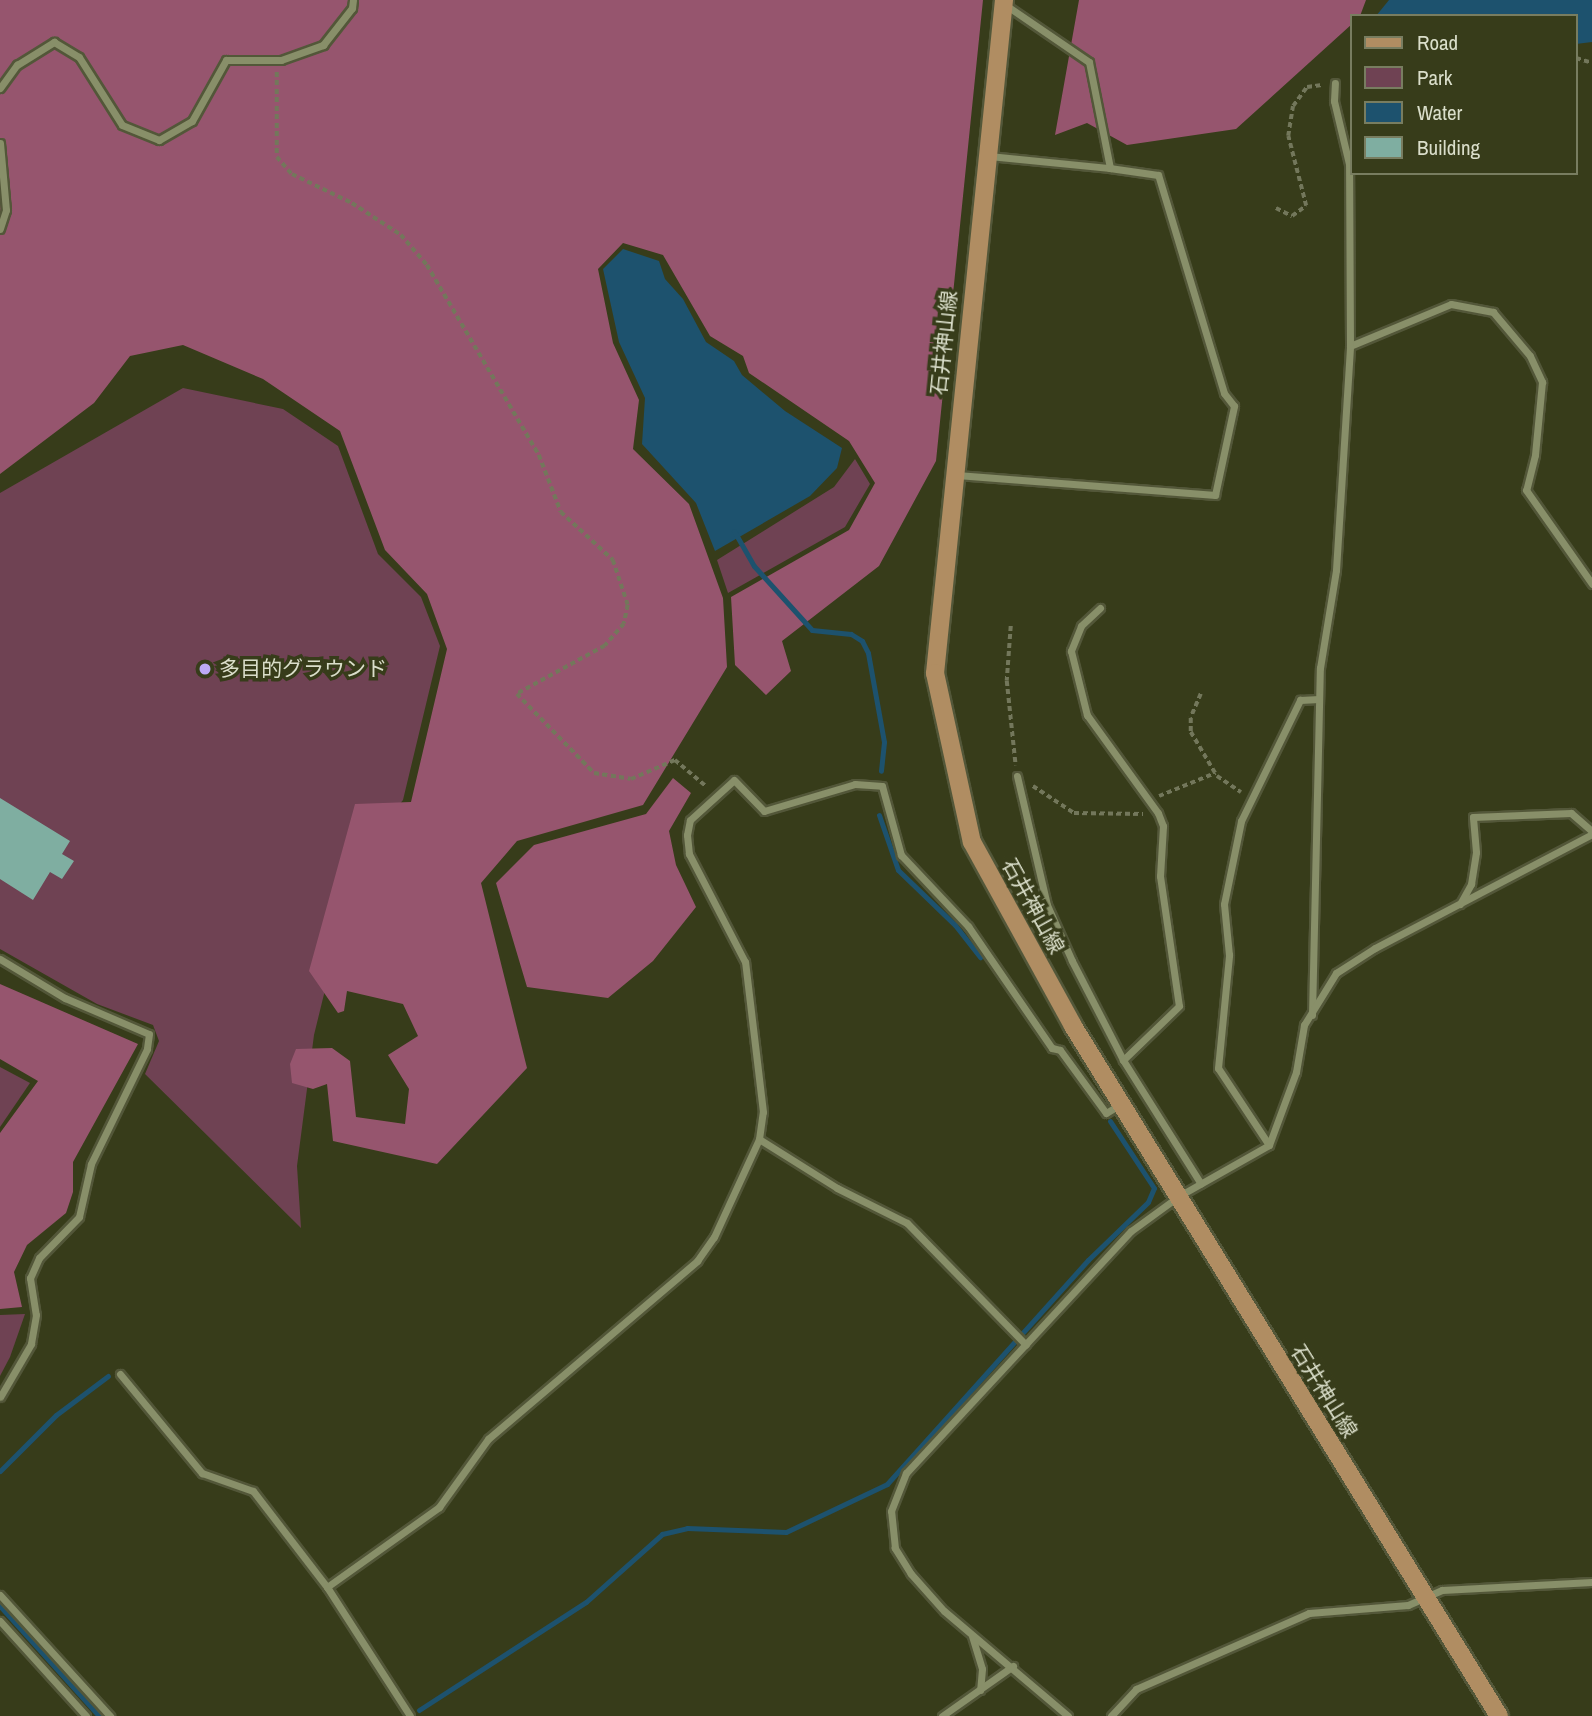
<!DOCTYPE html>
<html>
<head>
<meta charset="utf-8">
<style>
	body { margin:0 }
	#map { position:relative; width:1592px; height:1716px; overflow:hidden; background:#373c1a; font-family:"Archivo Narrow","Noto Sans JP",sans-serif }
	div>[style] { position:absolute }
	[style*='--x'] { left:calc(var(--x)*1px); top:calc(var(--y)*1px); width:calc(var(--w)*1px); rotate:calc(var(--a)*1deg) }
	.green>* { inset:0; background:#6f4253 }
	.forest>* { inset:0; background:#96556e }
	.water>* { inset:0; background:#1d526e }
	.stream>* { height:5px; margin:-2.5px; padding:0 2.5px; transform-origin:2.5px; border-radius:2.5px; background:#1d526e }
	.building>* { inset:0; background:#7faea1 }
	.path>* { height:3.5px; margin-top:-1.75px; transform-origin:0; background:repeating-linear-gradient(90deg,#73775b 0 5px,transparent 0 8.5px) }
	.roads { filter:drop-shadow(2px 0 #535739) drop-shadow(-2px 0 #535739) drop-shadow(0 2px #535739) drop-shadow(0 -2px #535739) }
	.minor>* { height:7px; margin:-3.5px; padding:0 3.5px; transform-origin:3.5px; border-radius:3.5px; background:#888f69 }
	.primary>* { height:18px; margin:-9px; padding:0 9px; transform-origin:9px; border-radius:9px; background:#b08d62 }
	.dots>* { width:19px; height:19px; translate:-50% -50%; box-sizing:border-box; border:4px solid #373c1a; border-radius:50% }
	span { translate:-50% -50%; white-space:nowrap; text-align:center; line-height:1.15; -webkit-text-stroke:7px #373c1a; paint-order:stroke }
	.street-label { font-size:21px; color:#dadeca }
	.poi-label { font-size:21px; color:#dadeca }
	.left { translate:0 -50%; text-align:left }
	.legend { position:absolute; left:1350px; top:14px; width:228px; height:161px; box-sizing:border-box; background:#373c1a; border:2px solid #787d60; margin:0; padding:9px 12px; list-style:none; font-size:21px; color:#dadeca }
	.legend li { display:flex; align-items:center; gap:14px; height:35px }
	.legend b { width:35px; border:2px solid #787d60 }
</style>
</head>
<body>
<div id="map">
	<div class="green">
		<div style="clip-path:polygon(183px 388px,283px 409px,338px 446px,378px 554px,421px 597px,440px 646px,403px 800px,372px 837px,338px 937px,314px 1035px,297px 1166px,301px 1228px,145px 1074px,159px 1041px,153px 1025px,97px 1004px,0 949px,0 493px)"></div>
		<div style="clip-path:polygon(855px 459px,870px 484px,845px 527px,728px 593px,717px 560px,834px 487px)"></div>
		<div style="clip-path:polygon(0 1067px,30px 1083px,0 1127px)"></div>
		<div style="clip-path:polygon(25px 1314px,10px 1357px,0 1376px,0 1315px)"></div>
	</div>
	<div class="forest">
		<div style="clip-path:polygon(0 0,983px 0,936px 461px,879px 566px,782px 641px,791px 671px,766px 695px,735px 665px,731px 597px,849px 530px,875px 483px,849px 441px,749px 373px,743px 356px,710px 336px,663px 255px,623px 243px,598px 269px,613px 343px,639px 400px,633px 449px,689px 504px,723px 598px,727px 667px,643px 805px,517px 841px,481px 883px,527px 1068px,437px 1164px,333px 1141px,327px 1084px,313px 1089px,292px 1083px,290px 1064px,296px 1049px,332px 1048px,350px 1061px,356px 1117px,405px 1124px,409px 1089px,388px 1055px,418px 1036px,403px 1004px,347px 991px,344px 1011px,338px 1013px,309px 971px,355px 804px,411px 802px,447px 649px,427px 594px,385px 550px,340px 431px,263px 379px,183px 345px,130px 356px,94px 403px,0 474px)"></div>
		<div style="clip-path:polygon(1079px 0,1366px 0,1360px 16px,1352px 16px,1352px 24px,1236px 129px,1127px 145px,1087px 123px,1055px 135px)"></div>
		<div style="clip-path:polygon(673px 778px,691px 793px,669px 831px,676px 865px,696px 907px,653px 961px,608px 998px,527px 987px,496px 883px,534px 845px,646px 814px)"></div>
		<div style="clip-path:polygon(0 984px,138px 1044px,73px 1162px,73px 1192px,66px 1213px,27px 1245px,14px 1272px,22px 1307px,0 1309px,0 1133px,38px 1081px,0 1059px)"></div>
	</div>
	<div class="water">
		<div style="clip-path:polygon(1389px 0,1592px 0,1592px 42px,1576px 44px,1576px 16px,1376px 16px)"></div>
		<div style="clip-path:polygon(623px 249px,659px 261px,665px 279px,683px 299px,706px 342px,734px 361px,742px 375px,785px 411px,842px 448px,837px 468px,810px 496px,715px 551px,696px 503px,642px 444px,645px 398px,619px 342px,603px 269px)"></div>
	</div>
	<div class="stream">
		<div style="--x:734;--y:531;--w:40;--a:60.3"></div>
		<div style="--x:754;--y:566;--w:86;--a:47.8"></div>
		<div style="--x:812;--y:630;--w:39;--a:6"></div>
		<div style="--x:851;--y:634;--w:13;--a:32"></div>
		<div style="--x:862;--y:641;--w:13;--a:63"></div>
		<div style="--x:868;--y:653;--w:90;--a:79.8"></div>
		<div style="--x:884;--y:742;--w:29;--a:96"></div>
		<div style="--x:879;--y:815;--w:58;--a:70.9"></div>
		<div style="--x:898;--y:870;--w:79;--a:44"></div>
		<div style="--x:955;--y:925;--w:41;--a:52"></div>
		<div style="--x:0;--y:1471;--w:79;--a:-45"></div>
		<div style="--x:56;--y:1415;--w:65;--a:-36.9"></div>
		<div style="--x:0;--y:1606;--w:148;--a:48"></div>
		<div style="--x:419;--y:1710;--w:199;--a:-32.9"></div>
		<div style="--x:586;--y:1602;--w:102;--a:-41.8"></div>
		<div style="--x:662;--y:1534;--w:26;--a:-13"></div>
		<div style="--x:687;--y:1528;--w:99;--a:2.3"></div>
		<div style="--x:786;--y:1532;--w:112;--a:-25.4"></div>
		<div style="--x:887;--y:1484;--w:301;--a:-48.1"></div>
		<div style="--x:1088;--y:1260;--w:83;--a:-44"></div>
		<div style="--x:1148;--y:1202;--w:15;--a:-67"></div>
		<div style="--x:1154;--y:1188;--w:80;--a:-123.3"></div>
	</div>
	<div class="building">
		<div style="clip-path:polygon(0 798px,70px 841px,62px 854px,74px 861px,62px 879px,50px 872px,33px 900px,0 879px)"></div>
	</div>
	<div class="path">
		<div style="--x:1576;--y:58;--w:17;--a:17"></div>
		<div style="--x:277;--y:72;--w:85;--a:90"></div>
		<div style="--x:277;--y:157;--w:23;--a:49"></div>
		<div style="--x:292;--y:174;--w:67;--a:25.8"></div>
		<div style="--x:352;--y:203;--w:59;--a:33.1"></div>
		<div style="--x:401;--y:235;--w:40;--a:49"></div>
		<div style="--x:427;--y:265;--w:221;--a:59.5"></div>
		<div style="--x:539;--y:455;--w:61;--a:68.9"></div>
		<div style="--x:561;--y:512;--w:71;--a:42.7"></div>
		<div style="--x:613;--y:560;--w:47;--a:71.6"></div>
		<div style="--x:628;--y:605;--w:19;--a:102"></div>
		<div style="--x:624;--y:624;--w:29;--a:131"></div>
		<div style="--x:605;--y:646;--w:100;--a:151.4"></div>
		<div style="--x:517;--y:694;--w:110;--a:45.7"></div>
		<div style="--x:594;--y:773;--w:37;--a:9"></div>
		<div style="--x:631;--y:779;--w:48;--a:-23.4"></div>
		<div style="--x:675;--y:760;--w:42;--a:40.2"></div>
		<div style="--x:1276;--y:208;--w:18;--a:27"></div>
		<div style="--x:1292;--y:216;--w:17;--a:-36"></div>
		<div style="--x:1306;--y:206;--w:72;--a:-104.4"></div>
		<div style="--x:1288;--y:136;--w:30;--a:-81"></div>
		<div style="--x:1293;--y:106;--w:24;--a:-54"></div>
		<div style="--x:1307;--y:87;--w:15;--a:-8"></div>
		<div style="--x:1011;--y:626;--w:55;--a:94.2"></div>
		<div style="--x:1007;--y:681;--w:85;--a:84"></div>
		<div style="--x:1201;--y:694;--w:26;--a:113"></div>
		<div style="--x:1191;--y:718;--w:14;--a:90"></div>
		<div style="--x:1191;--y:732;--w:51;--a:59.4"></div>
		<div style="--x:1217;--y:776;--w:29;--a:34"></div>
		<div style="--x:1033;--y:786;--w:49;--a:33.4"></div>
		<div style="--x:1074;--y:813;--w:69;--a:0.8"></div>
		<div style="--x:1159;--y:796;--w:61;--a:-22.3"></div>
	</div>
	<div class="roads">
		<div class="minor">
			<div style="--x:0;--y:88;--w:29;--a:-54"></div>
			<div style="--x:17;--y:65;--w:44;--a:-31.9"></div>
			<div style="--x:54;--y:42;--w:29;--a:31"></div>
			<div style="--x:79;--y:57;--w:80;--a:57.7"></div>
			<div style="--x:122;--y:125;--w:40;--a:22"></div>
			<div style="--x:159;--y:140;--w:38;--a:-30"></div>
			<div style="--x:192;--y:121;--w:70;--a:-60.9"></div>
			<div style="--x:226;--y:60;--w:55;--a:0"></div>
			<div style="--x:281;--y:60;--w:45;--a:-19.7"></div>
			<div style="--x:323;--y:45;--w:47;--a:-51.9"></div>
			<div style="--x:352;--y:8;--w:8;--a:-83"></div>
			<div style="--x:0;--y:143;--w:67;--a:84.9"></div>
			<div style="--x:6;--y:210;--w:20;--a:108"></div>
			<div style="--x:989;--y:156;--w:122;--a:5.7"></div>
			<div style="--x:1110;--y:168;--w:108;--a:-101.2"></div>
			<div style="--x:1089;--y:62;--w:103;--a:-145.7"></div>
			<div style="--x:1350;--y:346;--w:109;--a:-22.6"></div>
			<div style="--x:1451;--y:304;--w:43;--a:10.8"></div>
			<div style="--x:1493;--y:312;--w:57;--a:49.9"></div>
			<div style="--x:1530;--y:356;--w:29;--a:65"></div>
			<div style="--x:1542;--y:382;--w:73;--a:95.5"></div>
			<div style="--x:1535;--y:455;--w:36;--a:104"></div>
			<div style="--x:1526;--y:490;--w:115;--a:54.9"></div>
			<div style="--x:957;--y:475;--w:259;--a:4.4"></div>
			<div style="--x:1215;--y:495;--w:91;--a:-77.9"></div>
			<div style="--x:1234;--y:406;--w:16;--a:-128"></div>
			<div style="--x:1224;--y:393;--w:228;--a:-106.8"></div>
			<div style="--x:1158;--y:175;--w:49;--a:-171.7"></div>
			<div style="--x:1100;--y:608;--w:26;--a:137"></div>
			<div style="--x:1081;--y:626;--w:27;--a:112"></div>
			<div style="--x:1071;--y:651;--w:66;--a:76"></div>
			<div style="--x:1087;--y:715;--w:121;--a:54.1"></div>
			<div style="--x:1158;--y:813;--w:14;--a:69"></div>
			<div style="--x:1163;--y:826;--w:50;--a:93.4"></div>
			<div style="--x:1160;--y:876;--w:131;--a:81.7"></div>
			<div style="--x:1179;--y:1006;--w:78;--a:136"></div>
			<div style="--x:1017;--y:776;--w:132;--a:76.9"></div>
			<div style="--x:1047;--y:905;--w:61;--a:65.9"></div>
			<div style="--x:1072;--y:961;--w:111;--a:62.7"></div>
			<div style="--x:1123;--y:1060;--w:146;--a:57.8"></div>
			<div style="--x:1460;--y:904;--w:23;--a:-61"></div>
			<div style="--x:1471;--y:884;--w:32;--a:-81"></div>
			<div style="--x:1476;--y:852;--w:35;--a:-95"></div>
			<div style="--x:1473;--y:817;--w:98;--a:-2.3"></div>
			<div style="--x:1571;--y:813;--w:28;--a:41"></div>
			<div style="--x:0;--y:959;--w:76;--a:31"></div>
			<div style="--x:65;--y:998;--w:91;--a:23.2"></div>
			<div style="--x:149;--y:1034;--w:15;--a:98"></div>
			<div style="--x:147;--y:1049;--w:128;--a:116"></div>
			<div style="--x:91;--y:1164;--w:54;--a:102.8"></div>
			<div style="--x:79;--y:1217;--w:57;--a:134.3"></div>
			<div style="--x:39;--y:1258;--w:22;--a:114"></div>
			<div style="--x:30;--y:1278;--w:37;--a:81"></div>
			<div style="--x:36;--y:1315;--w:29;--a:100"></div>
			<div style="--x:31;--y:1344;--w:61;--a:120.3"></div>
			<div style="--x:1312;--y:1015;--w:347;--a:-88.7"></div>
			<div style="--x:1320;--y:668;--w:99;--a:-80.7"></div>
			<div style="--x:1336;--y:570;--w:224;--a:-86.4"></div>
			<div style="--x:1350;--y:346;--w:182;--a:-90.3"></div>
			<div style="--x:1349;--y:164;--w:65;--a:-103.4"></div>
			<div style="--x:1334;--y:101;--w:18;--a:-87"></div>
			<div style="--x:759;--y:1139;--w:92;--a:32.1"></div>
			<div style="--x:837;--y:1188;--w:78;--a:26.6"></div>
			<div style="--x:907;--y:1223;--w:170;--a:45.7"></div>
			<div style="--x:1269;--y:1145;--w:92;--a:-123.5"></div>
			<div style="--x:1218;--y:1068;--w:114;--a:-84.4"></div>
			<div style="--x:1229;--y:955;--w:51;--a:-95.6"></div>
			<div style="--x:1224;--y:904;--w:85;--a:-78.4"></div>
			<div style="--x:1241;--y:821;--w:135;--a:-64"></div>
			<div style="--x:1300;--y:700;--w:19;--a:-3"></div>
			<div style="--x:120;--y:1374;--w:129;--a:50.4"></div>
			<div style="--x:202;--y:1473;--w:54;--a:19.4"></div>
			<div style="--x:253;--y:1491;--w:121;--a:52.4"></div>
			<div style="--x:327;--y:1587;--w:153;--a:57.2"></div>
			<div style="--x:327;--y:1587;--w:138;--a:-35.5"></div>
			<div style="--x:439;--y:1507;--w:84;--a:-54.2"></div>
			<div style="--x:488;--y:1439;--w:275;--a:-40.4"></div>
			<div style="--x:697;--y:1261;--w:29;--a:-55"></div>
			<div style="--x:714;--y:1237;--w:108;--a:-65.3"></div>
			<div style="--x:759;--y:1139;--w:27;--a:-82"></div>
			<div style="--x:763;--y:1112;--w:151;--a:-96.8"></div>
			<div style="--x:745;--y:962;--w:122;--a:-117.4"></div>
			<div style="--x:689;--y:854;--w:19;--a:-96"></div>
			<div style="--x:687;--y:835;--w:15;--a:-79"></div>
			<div style="--x:690;--y:820;--w:59;--a:-42.3"></div>
			<div style="--x:734;--y:780;--w:43;--a:45.9"></div>
			<div style="--x:764;--y:811;--w:95;--a:-16.5"></div>
			<div style="--x:855;--y:784;--w:27;--a:4"></div>
			<div style="--x:882;--y:786;--w:72;--a:74.6"></div>
			<div style="--x:901;--y:855;--w:98;--a:46.7"></div>
			<div style="--x:968;--y:926;--w:148;--a:55.5"></div>
			<div style="--x:1052;--y:1048;--w:8;--a:14"></div>
			<div style="--x:1060;--y:1050;--w:78;--a:53.9"></div>
			<div style="--x:1106;--y:1113;--w:17;--a:-31"></div>
			<div style="--x:0;--y:1595;--w:164;--a:47.7"></div>
			<div style="--x:0;--y:1621;--w:128;--a:47.8"></div>
			<div style="--x:972;--y:1636;--w:34;--a:73"></div>
			<div style="--x:982;--y:1669;--w:21;--a:95"></div>
			<div style="--x:942;--y:1716;--w:87;--a:-35.2"></div>
			<div style="--x:1068;--y:1716;--w:162;--a:-139.7"></div>
			<div style="--x:944;--y:1611;--w:50;--a:-131.7"></div>
			<div style="--x:911;--y:1574;--w:31;--a:-122"></div>
			<div style="--x:895;--y:1548;--w:37;--a:-96"></div>
			<div style="--x:891;--y:1511;--w:41;--a:-68.5"></div>
			<div style="--x:906;--y:1473;--w:330;--a:-47.1"></div>
			<div style="--x:1131;--y:1231;--w:59;--a:-36.1"></div>
			<div style="--x:1179;--y:1196;--w:103;--a:-29.5"></div>
			<div style="--x:1269;--y:1145;--w:78;--a:-69.7"></div>
			<div style="--x:1296;--y:1072;--w:48;--a:-80.3"></div>
			<div style="--x:1304;--y:1025;--w:61;--a:-58.4"></div>
			<div style="--x:1336;--y:973;--w:46;--a:-32.7"></div>
			<div style="--x:1375;--y:948;--w:245;--a:-27.7"></div>
			<div style="--x:1111;--y:1716;--w:37;--a:-47"></div>
			<div style="--x:1136;--y:1689;--w:189;--a:-23.7"></div>
			<div style="--x:1309;--y:1613;--w:99;--a:-4.6"></div>
			<div style="--x:1408;--y:1605;--w:37;--a:-24"></div>
			<div style="--x:1442;--y:1590;--w:150;--a:-3.1"></div>
		</div>
		<div class="primary">
			<div style="--x:1004;--y:0;--w:677;--a:95.85"></div>
			<div style="--x:935;--y:673;--w:173;--a:77.7"></div>
			<div style="--x:972;--y:842;--w:210;--a:61.2"></div>
			<div style="--x:1073;--y:1026;--w:811;--a:58.31"></div>
		</div>
	</div>
	<div class="dots">
		<div style="left:205px;top:669px;background:#bda9f5"></div>
	</div>
	<div class="street-label">
		<span style="left:944px;top:343px;rotate:-84deg">石井神山線</span>
		<span style="left:1033px;top:906px;rotate:61deg">石井神山線</span>
		<span style="left:1324px;top:1391px;rotate:58deg">石井神山線</span>
	</div>
	<div class="poi-label">
		<span class="left" style="left:219px;top:669px">多目的グラウンド</span>
	</div>
	<ul class="legend">
	<li><b style="height:9px;background:#b08d62"></b>Road</li>
	<li><b style="height:19px;background:#6f4253"></b>Park</li>
	<li><b style="height:19px;background:#1d526e"></b>Water</li>
	<li><b style="height:19px;background:#7faea1"></b>Building</li>
	</ul>
</div>
</body>
</html>
